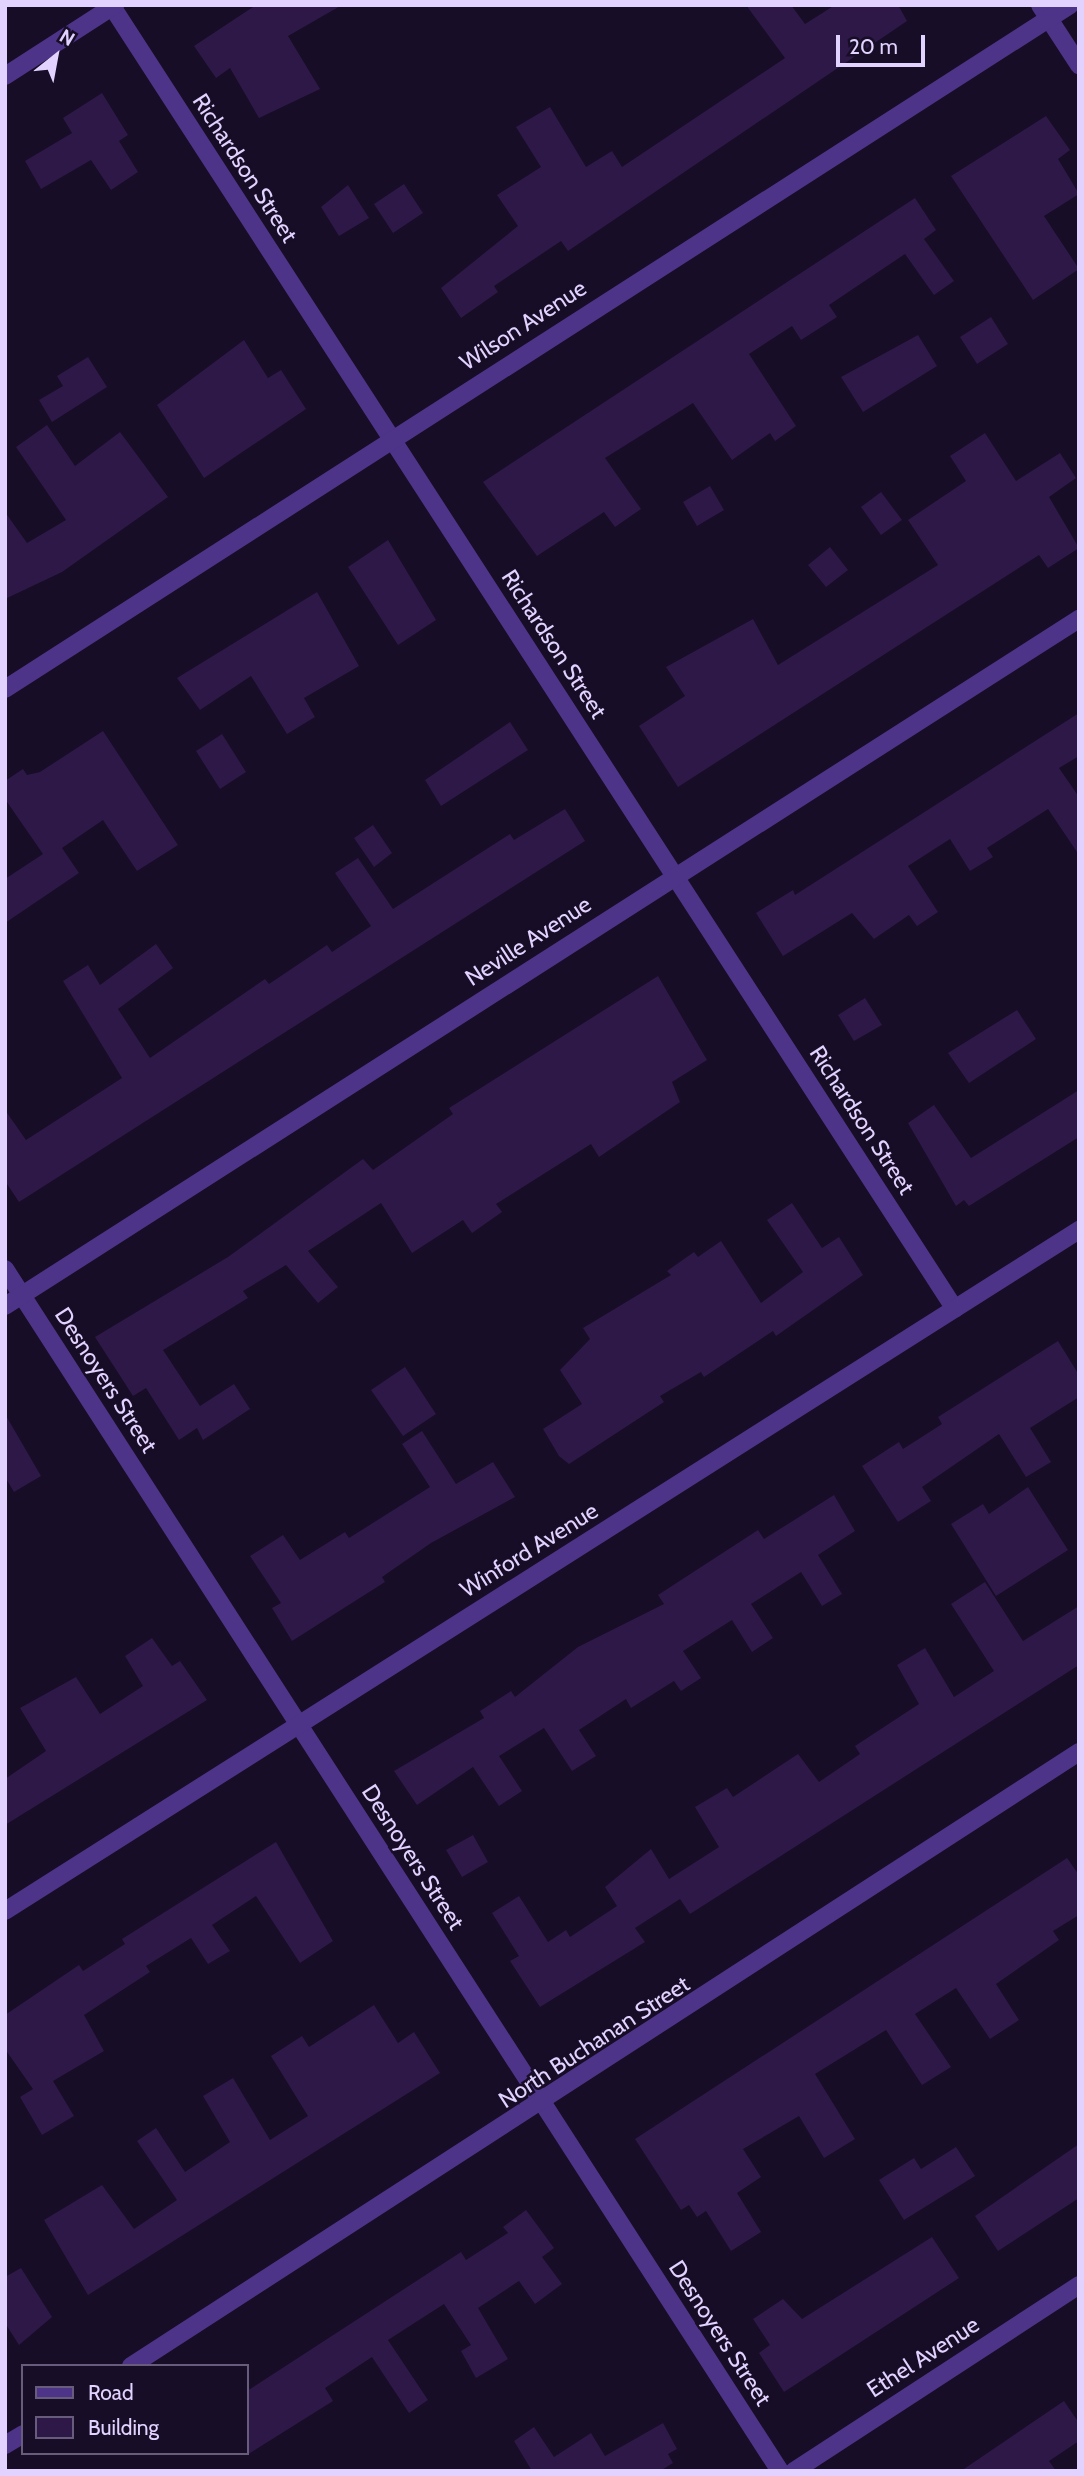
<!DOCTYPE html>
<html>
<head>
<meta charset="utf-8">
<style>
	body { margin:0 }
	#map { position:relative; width:1084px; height:2476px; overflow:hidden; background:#170d26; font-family:Cabin,sans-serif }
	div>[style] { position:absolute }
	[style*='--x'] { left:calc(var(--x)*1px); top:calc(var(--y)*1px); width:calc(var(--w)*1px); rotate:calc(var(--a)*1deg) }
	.building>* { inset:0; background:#2e1848 }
	.minor>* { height:18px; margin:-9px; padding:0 9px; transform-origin:9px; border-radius:9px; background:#4d3488 }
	span { translate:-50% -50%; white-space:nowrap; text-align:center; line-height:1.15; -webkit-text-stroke:5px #170d26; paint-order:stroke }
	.street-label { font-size:23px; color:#e2d2ff }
	.frame { position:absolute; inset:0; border:7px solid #e2d2ff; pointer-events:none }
	.legend { position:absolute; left:21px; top:2364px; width:228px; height:91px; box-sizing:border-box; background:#170d26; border:2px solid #685c7d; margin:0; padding:9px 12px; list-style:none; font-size:21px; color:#e2d2ff }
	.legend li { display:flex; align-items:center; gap:14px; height:35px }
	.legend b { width:35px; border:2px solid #685c7d }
	.north { position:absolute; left:21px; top:21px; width:70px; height:70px; -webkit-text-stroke:5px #170d26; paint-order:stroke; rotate:31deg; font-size:19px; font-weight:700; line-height:28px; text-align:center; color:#e2d2ff }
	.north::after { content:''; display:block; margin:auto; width:24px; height:32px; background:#e2d2ff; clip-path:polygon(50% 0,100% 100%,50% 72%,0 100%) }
	.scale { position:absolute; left:836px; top:35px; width:89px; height:32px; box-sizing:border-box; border:4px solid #e2d2ff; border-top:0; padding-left:9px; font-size:21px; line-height:24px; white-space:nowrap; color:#e2d2ff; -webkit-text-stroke:5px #170d26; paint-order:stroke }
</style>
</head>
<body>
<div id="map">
	<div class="building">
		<div style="clip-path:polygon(256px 5px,342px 5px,288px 36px,320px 89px,259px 118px,230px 68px,216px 78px,194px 46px)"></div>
		<div style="clip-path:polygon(746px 5px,791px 5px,805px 24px,835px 5px,898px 5px,907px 21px,568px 251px,561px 241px,494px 286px,498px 292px,461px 318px,441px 288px,518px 226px,497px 195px,541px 167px,516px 127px,550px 107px,586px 167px,612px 151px,622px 167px,785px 58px)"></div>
		<div style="clip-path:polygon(102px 93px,128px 135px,119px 141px,138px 172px,111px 190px,91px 160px,41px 189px,25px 161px,72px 133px,63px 118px)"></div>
		<div style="clip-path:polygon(1046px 116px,1070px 150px,1058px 159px,1079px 194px,1044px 216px,1079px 269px,1033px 300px,951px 176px)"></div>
		<div style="clip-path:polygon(404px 184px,423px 213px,393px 233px,374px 204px)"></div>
		<div style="clip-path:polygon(348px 185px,369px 218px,339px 236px,321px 207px)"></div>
		<div style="clip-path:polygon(915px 198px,936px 230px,924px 239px,954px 281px,934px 295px,905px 254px,829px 305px,837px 317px,801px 340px,792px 326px,749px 354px,796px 426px,775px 441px,770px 433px,732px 460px,693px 403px,605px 458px,641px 509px,615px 527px,604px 512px,537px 556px,483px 482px)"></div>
		<div style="clip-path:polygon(991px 317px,1008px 344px,977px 364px,960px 337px)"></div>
		<div style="clip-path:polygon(918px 335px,937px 366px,863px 412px,841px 377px)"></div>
		<div style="clip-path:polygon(244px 340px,268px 378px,281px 370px,306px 409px,204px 478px,157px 405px)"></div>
		<div style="clip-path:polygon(88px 357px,107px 387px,52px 422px,39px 400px,63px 386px,57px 376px)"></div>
		<div style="clip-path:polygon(47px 425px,75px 466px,120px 432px,168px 497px,62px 572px,5px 599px,5px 512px,27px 543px,66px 520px,16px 447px)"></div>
		<div style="clip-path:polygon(985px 433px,1016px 481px,1060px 453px,1076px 478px,1049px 497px,1079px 548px,1048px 568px,1039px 555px,678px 787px,639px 726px,685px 696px,666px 667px,753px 619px,778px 665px,938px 565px,908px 520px,966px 481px,950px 456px)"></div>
		<div style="clip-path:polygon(710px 486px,724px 510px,697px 526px,683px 502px)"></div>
		<div style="clip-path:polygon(881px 492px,902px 520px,881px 535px,861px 507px)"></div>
		<div style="clip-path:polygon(388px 540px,436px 620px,398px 645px,348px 567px)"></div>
		<div style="clip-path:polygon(830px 547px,848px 570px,826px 587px,808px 565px)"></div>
		<div style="clip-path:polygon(317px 592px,359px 666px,304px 698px,315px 717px,287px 734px,251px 676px,200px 710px,177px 678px)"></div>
		<div style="clip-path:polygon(1079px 713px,1079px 756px,1059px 768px,1079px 797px,1079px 855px,1048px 809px,987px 848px,993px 857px,970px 871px,950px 839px,908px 866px,938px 912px,917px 926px,909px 915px,874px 939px,852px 913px,783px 956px,756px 913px,793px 890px,795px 895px)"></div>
		<div style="clip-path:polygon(510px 722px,528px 750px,441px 806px,425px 780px)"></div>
		<div style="clip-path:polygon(103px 731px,178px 845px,137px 871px,103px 820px,62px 848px,79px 873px,5px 923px,5px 879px,43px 854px,5px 799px,5px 781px,23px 769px,27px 775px,40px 772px)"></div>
		<div style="clip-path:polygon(222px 734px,246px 772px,220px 789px,196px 751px)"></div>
		<div style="clip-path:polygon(565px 809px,585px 841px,19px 1202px,5px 1181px,5px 1110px,26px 1140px,122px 1078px,63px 981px,88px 965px,100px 985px,156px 944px,173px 968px,118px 1009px,150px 1058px,265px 979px,269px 984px,327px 945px,332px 952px,371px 926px,335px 873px,358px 858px,393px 909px,510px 834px,514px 840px)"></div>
		<div style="clip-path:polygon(373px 825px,392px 853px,374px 867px,354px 838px)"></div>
		<div style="clip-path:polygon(658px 976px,707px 1060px,672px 1082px,680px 1102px,599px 1157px,591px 1144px,496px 1204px,502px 1212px,472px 1233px,463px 1220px,412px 1253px,381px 1203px,308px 1251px,338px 1287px,318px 1303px,286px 1265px,243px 1291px,248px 1298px,163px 1350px,200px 1406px,234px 1384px,250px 1409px,203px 1440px,197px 1428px,179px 1440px,146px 1388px,133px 1396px,95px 1337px,228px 1257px,363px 1159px,373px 1170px,453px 1114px,449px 1108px)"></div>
		<div style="clip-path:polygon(865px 998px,882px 1025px,854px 1041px,838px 1015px)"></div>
		<div style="clip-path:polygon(1017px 1010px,1036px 1039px,969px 1083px,948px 1053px)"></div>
		<div style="clip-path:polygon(1079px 1090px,1079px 1137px,969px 1206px,964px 1200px,956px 1206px,908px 1123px,934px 1105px,971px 1158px)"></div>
		<div style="clip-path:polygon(792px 1203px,822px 1248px,839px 1237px,863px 1275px,776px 1336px,773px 1331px,704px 1377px,701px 1372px,660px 1396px,664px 1402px,569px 1464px,559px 1456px,543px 1429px,582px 1404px,560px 1370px,590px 1339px,583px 1328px,671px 1275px,667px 1271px,694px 1252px,698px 1257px,721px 1241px,761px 1303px,803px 1272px,767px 1220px)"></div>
		<div style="clip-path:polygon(1058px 1341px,1079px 1375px,1079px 1397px,1030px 1428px,1051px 1462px,1026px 1477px,999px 1434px,922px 1487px,931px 1501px,898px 1522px,862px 1466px,899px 1442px,903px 1449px,942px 1424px,938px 1417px)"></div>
		<div style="clip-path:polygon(405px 1367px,436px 1414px,403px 1436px,371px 1390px)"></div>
		<div style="clip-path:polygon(5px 1414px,41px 1476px,14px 1492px,5px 1477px)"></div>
		<div style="clip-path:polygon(422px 1431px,456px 1484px,493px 1462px,515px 1497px,431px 1543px,382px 1577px,385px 1582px,292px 1641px,272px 1608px,281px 1603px,250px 1556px,283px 1535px,300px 1560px,345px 1532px,349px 1538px,430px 1487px,402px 1444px)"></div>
		<div style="clip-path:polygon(1028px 1487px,1068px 1550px,996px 1596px,951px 1524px,983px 1504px,989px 1514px)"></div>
		<div style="clip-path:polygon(834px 1495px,855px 1531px,818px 1555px,842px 1594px,822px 1606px,801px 1572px,751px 1604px,773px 1638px,752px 1652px,732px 1620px,683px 1651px,701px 1678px,681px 1691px,674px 1681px,631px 1708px,626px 1699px,579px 1730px,596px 1756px,572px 1771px,544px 1728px,499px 1756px,522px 1791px,499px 1806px,473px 1767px,417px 1805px,394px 1771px,484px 1718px,480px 1711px,511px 1691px,515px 1697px,578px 1647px,664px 1604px,658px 1595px,758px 1530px,764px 1539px)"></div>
		<div style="clip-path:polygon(985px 1582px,1023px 1641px,1079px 1606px,1079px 1665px,690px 1914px,680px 1899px,635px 1928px,645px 1942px,540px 2007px,510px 1961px,519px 1956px,492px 1913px,519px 1896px,548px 1942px,566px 1930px,570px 1937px,617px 1906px,605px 1887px,651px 1849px,669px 1879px,719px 1847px,695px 1807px,727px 1788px,733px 1797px,798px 1754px,819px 1782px,860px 1754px,855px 1746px,919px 1704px,897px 1665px,925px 1648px,954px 1697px,994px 1671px,951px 1604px)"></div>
		<div style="clip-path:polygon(152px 1638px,172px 1666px,180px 1661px,207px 1700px,5px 1825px,5px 1779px,46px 1751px,20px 1708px,76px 1677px,100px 1714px,143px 1686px,125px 1656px)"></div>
		<div style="clip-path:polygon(473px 1835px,488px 1862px,462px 1877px,446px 1850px)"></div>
		<div style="clip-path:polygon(276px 1842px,333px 1941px,300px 1963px,256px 1896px,212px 1925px,230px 1951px,208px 1964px,191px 1938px,146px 1966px,150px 1972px,84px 2015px,104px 2051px,53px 2081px,74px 2116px,42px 2135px,20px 2097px,33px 2089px,5px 2049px,5px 2015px,79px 1965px,83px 1971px,125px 1944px,122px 1939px)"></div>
		<div style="clip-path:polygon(1067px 1858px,1079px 1875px,1079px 1915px,1053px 1931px,1059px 1940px,996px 1984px,1019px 2020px,990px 2039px,956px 1988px,915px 2014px,951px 2067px,922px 2085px,886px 2030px,815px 2074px,855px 2139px,824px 2158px,799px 2116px,743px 2149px,761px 2177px,737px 2193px,761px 2232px,731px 2251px,706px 2211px,697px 2217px,689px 2205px,681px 2210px,635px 2139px)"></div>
		<div style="clip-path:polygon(374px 2005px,398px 2043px,414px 2032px,440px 2073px,88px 2295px,44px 2220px,102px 2185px,134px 2229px,177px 2200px,137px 2141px,156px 2128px,185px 2172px,230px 2142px,203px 2096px,233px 2078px,270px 2140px,308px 2116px,271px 2056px,302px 2036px,309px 2047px)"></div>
		<div style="clip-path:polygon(1079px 2144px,1079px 2198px,998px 2251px,975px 2216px)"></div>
		<div style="clip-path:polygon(956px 2147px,975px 2176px,904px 2220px,879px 2180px,914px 2158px,921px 2169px)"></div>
		<div style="clip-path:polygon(526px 2210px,554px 2248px,542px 2257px,562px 2284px,535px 2304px,519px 2281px,478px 2308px,508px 2359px,476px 2378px,461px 2351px,471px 2345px,444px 2304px,388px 2340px,428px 2400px,409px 2413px,372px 2357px,325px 2388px,333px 2401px,247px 2455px,247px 2391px,461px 2252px,466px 2260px,508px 2233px,503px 2227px)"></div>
		<div style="clip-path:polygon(932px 2237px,959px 2278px,784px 2392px,759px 2353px,770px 2345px,753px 2319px,783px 2299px,802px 2319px)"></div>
		<div style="clip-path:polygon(21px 2268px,52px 2317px,19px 2345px,5px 2323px,5px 2277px)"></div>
		<div style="clip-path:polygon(1064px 2401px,1079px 2423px,1079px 2441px,1049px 2461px,1056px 2471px,961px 2471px)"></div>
		<div style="clip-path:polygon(663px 2423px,677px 2449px,668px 2454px,673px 2463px,660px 2471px,532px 2471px,514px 2441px,534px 2427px,554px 2457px,591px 2433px,605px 2456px)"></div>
	</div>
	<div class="minor">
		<div style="--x:111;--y:5;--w:1553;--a:57.09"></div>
		<div style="--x:1040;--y:5;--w:72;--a:57"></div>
		<div style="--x:5;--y:76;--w:131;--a:-32.8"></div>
		<div style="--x:5;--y:689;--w:1266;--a:-32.71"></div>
		<div style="--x:5;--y:1269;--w:1430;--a:57.19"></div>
		<div style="--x:5;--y:1306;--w:1275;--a:-32.61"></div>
		<div style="--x:5;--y:1911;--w:1272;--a:-32.38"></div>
		<div style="--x:131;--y:2366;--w:1129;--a:-32.93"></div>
		<div style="--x:5;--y:2445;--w:21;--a:-31"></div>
		<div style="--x:794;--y:2471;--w:340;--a:-33.1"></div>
	</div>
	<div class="street-label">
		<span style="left:245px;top:168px;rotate:57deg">Richardson Street</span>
		<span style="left:523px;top:325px;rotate:-33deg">Wilson Avenue</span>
		<span style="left:554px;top:644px;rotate:57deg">Richardson Street</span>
		<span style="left:528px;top:941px;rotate:-33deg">Neville Avenue</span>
		<span style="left:862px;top:1120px;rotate:57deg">Richardson Street</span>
		<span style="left:106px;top:1380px;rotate:57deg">Desnoyers Street</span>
		<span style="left:529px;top:1550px;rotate:-32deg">Winford Avenue</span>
		<span style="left:413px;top:1857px;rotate:57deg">Desnoyers Street</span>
		<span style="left:594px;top:2042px;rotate:-33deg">North Buchanan Street</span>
		<span style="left:720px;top:2333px;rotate:57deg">Desnoyers Street</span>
		<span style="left:923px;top:2357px;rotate:-33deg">Ethel Avenue</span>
	</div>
	<div class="frame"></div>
	<ul class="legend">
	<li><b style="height:9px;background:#4d3488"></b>Road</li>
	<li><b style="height:19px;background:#2e1848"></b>Building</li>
	</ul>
	<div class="north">N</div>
	<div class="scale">20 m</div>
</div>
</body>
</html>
